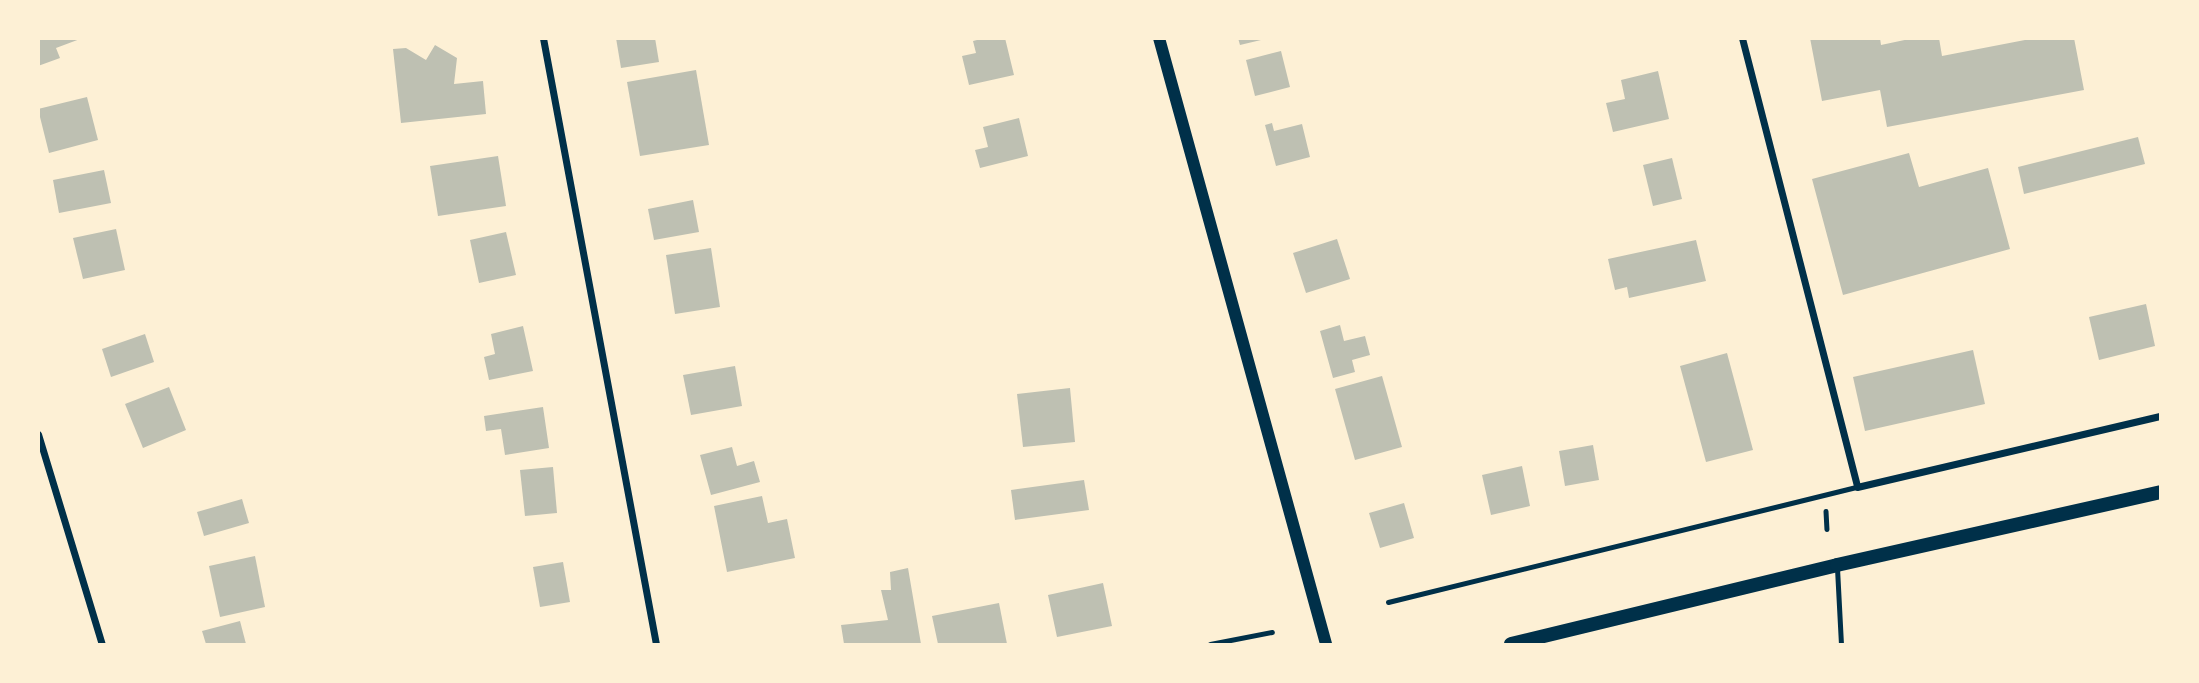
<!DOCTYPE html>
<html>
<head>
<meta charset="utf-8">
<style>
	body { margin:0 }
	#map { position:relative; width:2199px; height:683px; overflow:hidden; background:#fdf0d5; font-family:"Noto Sans",sans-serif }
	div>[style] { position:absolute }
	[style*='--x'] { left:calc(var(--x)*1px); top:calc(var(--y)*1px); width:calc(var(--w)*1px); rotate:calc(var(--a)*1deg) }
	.building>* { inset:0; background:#bec0b2 }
	.path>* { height:4.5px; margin:-2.25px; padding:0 2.25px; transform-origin:2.25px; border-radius:2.25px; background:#003049 }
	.service>* { height:5px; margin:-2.5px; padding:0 2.5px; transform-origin:2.5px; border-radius:2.5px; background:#003049 }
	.minor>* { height:7px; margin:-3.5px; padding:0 3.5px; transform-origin:3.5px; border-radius:3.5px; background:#003049 }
	.tertiary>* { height:12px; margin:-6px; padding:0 6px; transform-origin:6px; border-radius:6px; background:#003049 }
	.secondary>* { height:14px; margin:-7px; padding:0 7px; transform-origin:7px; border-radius:7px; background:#003049 }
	span { translate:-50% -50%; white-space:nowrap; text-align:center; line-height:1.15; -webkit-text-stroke:5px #fdf0d5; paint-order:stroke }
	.frame { position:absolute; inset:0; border:40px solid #fdf0d5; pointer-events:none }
</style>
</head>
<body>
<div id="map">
	<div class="building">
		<div style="clip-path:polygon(38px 38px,80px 38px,80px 39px,56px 48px,60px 58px,38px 66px)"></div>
		<div style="clip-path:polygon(616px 38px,655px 38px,659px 62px,621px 68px)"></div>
		<div style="clip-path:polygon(985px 38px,1005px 38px,1014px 75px,969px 85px,962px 56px,976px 53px,973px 41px)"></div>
		<div style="clip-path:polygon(1238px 38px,1261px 38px,1261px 40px,1240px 45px)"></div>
		<div style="clip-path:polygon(1810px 38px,1880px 38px,1881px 45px,1914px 38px,1939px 38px,1942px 56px,2035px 38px,2074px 38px,2084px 90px,1887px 127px,1880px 90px,1822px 101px)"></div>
		<div style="clip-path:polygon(435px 45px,457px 58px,454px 84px,483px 81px,486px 114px,401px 123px,393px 49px,406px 48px,426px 60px)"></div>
		<div style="clip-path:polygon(1281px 51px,1290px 87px,1255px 96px,1246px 60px)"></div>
		<div style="clip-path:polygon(696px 70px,709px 145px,640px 156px,627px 82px)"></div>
		<div style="clip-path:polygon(1658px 71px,1669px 119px,1613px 132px,1606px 103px,1625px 99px,1621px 80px)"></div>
		<div style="clip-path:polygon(87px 97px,98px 140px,49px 153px,38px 109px)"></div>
		<div style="clip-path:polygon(1019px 118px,1028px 156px,980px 168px,975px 150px,988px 147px,983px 127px)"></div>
		<div style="clip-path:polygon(1272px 123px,1274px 131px,1302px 124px,1310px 157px,1276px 166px,1265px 125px)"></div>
		<div style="clip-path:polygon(2138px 137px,2145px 164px,2024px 194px,2018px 167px)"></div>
		<div style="clip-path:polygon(1909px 153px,1919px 187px,1988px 168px,2010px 249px,1843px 295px,1812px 179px)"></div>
		<div style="clip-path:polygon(498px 156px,506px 206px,438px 216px,430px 166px)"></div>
		<div style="clip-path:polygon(1672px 158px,1682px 199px,1653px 206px,1643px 165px)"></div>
		<div style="clip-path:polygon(104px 170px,111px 203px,59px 213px,53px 180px)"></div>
		<div style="clip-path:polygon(693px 200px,699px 232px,654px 240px,648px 209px)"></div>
		<div style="clip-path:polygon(116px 229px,125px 270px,83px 279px,73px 238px)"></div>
		<div style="clip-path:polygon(506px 232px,516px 275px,479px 283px,470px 240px)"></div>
		<div style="clip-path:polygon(1337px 239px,1350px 279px,1306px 293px,1293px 253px)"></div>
		<div style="clip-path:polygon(1696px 240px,1706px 281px,1629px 298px,1627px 287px,1615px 290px,1608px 259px)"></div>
		<div style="clip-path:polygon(711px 248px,720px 307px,675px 314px,666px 255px)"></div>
		<div style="clip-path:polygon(2146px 304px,2155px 346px,2099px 360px,2089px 317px)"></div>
		<div style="clip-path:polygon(1340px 325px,1344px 341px,1365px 336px,1370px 355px,1352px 360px,1355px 372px,1333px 378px,1320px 331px)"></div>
		<div style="clip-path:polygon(523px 326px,533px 371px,489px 380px,484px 357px,495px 354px,491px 334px)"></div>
		<div style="clip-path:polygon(145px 334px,154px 362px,111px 377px,102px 349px)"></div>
		<div style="clip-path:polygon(1973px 350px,1985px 404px,1865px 431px,1853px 377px)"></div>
		<div style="clip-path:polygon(1727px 353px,1753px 450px,1706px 462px,1680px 366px)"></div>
		<div style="clip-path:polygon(735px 366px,742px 406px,691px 415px,683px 375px)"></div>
		<div style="clip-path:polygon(1382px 376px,1402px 447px,1355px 460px,1335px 389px)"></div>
		<div style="clip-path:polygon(169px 387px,186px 430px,143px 448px,125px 404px)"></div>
		<div style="clip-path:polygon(1070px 388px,1075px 442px,1023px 447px,1017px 394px)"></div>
		<div style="clip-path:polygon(543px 407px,549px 448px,505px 455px,501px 429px,486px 431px,484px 416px)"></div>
		<div style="clip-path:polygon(1593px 445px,1599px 480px,1565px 486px,1559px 451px)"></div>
		<div style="clip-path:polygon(732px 447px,737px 466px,754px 461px,760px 482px,711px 495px,700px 455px)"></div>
		<div style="clip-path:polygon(1522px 466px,1530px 506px,1491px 515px,1482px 475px)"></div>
		<div style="clip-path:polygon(553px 467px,557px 513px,525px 516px,520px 470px)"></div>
		<div style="clip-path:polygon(1084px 480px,1089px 510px,1015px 520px,1011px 490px)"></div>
		<div style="clip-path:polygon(762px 496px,768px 523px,787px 519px,795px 558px,727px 572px,714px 506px)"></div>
		<div style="clip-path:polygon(242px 499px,249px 523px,204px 536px,197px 512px)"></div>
		<div style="clip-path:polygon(1404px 503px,1414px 538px,1380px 548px,1369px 513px)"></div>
		<div style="clip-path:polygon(255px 556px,265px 607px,220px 617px,209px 566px)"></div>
		<div style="clip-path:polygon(563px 562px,570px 602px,540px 607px,533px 567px)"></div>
		<div style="clip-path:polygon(908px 568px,921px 644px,844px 644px,841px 625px,888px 620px,881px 590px,891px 590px,890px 572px)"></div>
		<div style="clip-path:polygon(1103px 583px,1112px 626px,1057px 637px,1048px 595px)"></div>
		<div style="clip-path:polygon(999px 603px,1007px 644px,938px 644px,932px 616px)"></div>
		<div style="clip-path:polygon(240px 621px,246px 644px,206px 644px,202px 631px)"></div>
	</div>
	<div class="path">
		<div style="--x:1826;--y:511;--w:18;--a:87"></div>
	</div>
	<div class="service">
		<div style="--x:1837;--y:568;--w:76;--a:87"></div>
		<div style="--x:1388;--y:602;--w:483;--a:-13.8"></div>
		<div style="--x:1210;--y:644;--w:63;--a:-11"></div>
	</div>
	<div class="minor">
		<div style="--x:543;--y:38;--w:616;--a:79.44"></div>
		<div style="--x:1742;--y:38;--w:463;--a:75.6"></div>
		<div style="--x:1857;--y:487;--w:311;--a:-13.2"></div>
		<div style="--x:38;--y:434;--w:220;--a:73.1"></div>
	</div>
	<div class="tertiary">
		<div style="--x:1159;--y:38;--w:629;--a:74.59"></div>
	</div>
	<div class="secondary">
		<div style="--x:1511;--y:644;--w:335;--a:-13.6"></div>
		<div style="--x:1837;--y:565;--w:331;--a:-12.7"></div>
	</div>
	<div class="frame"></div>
</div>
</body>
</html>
